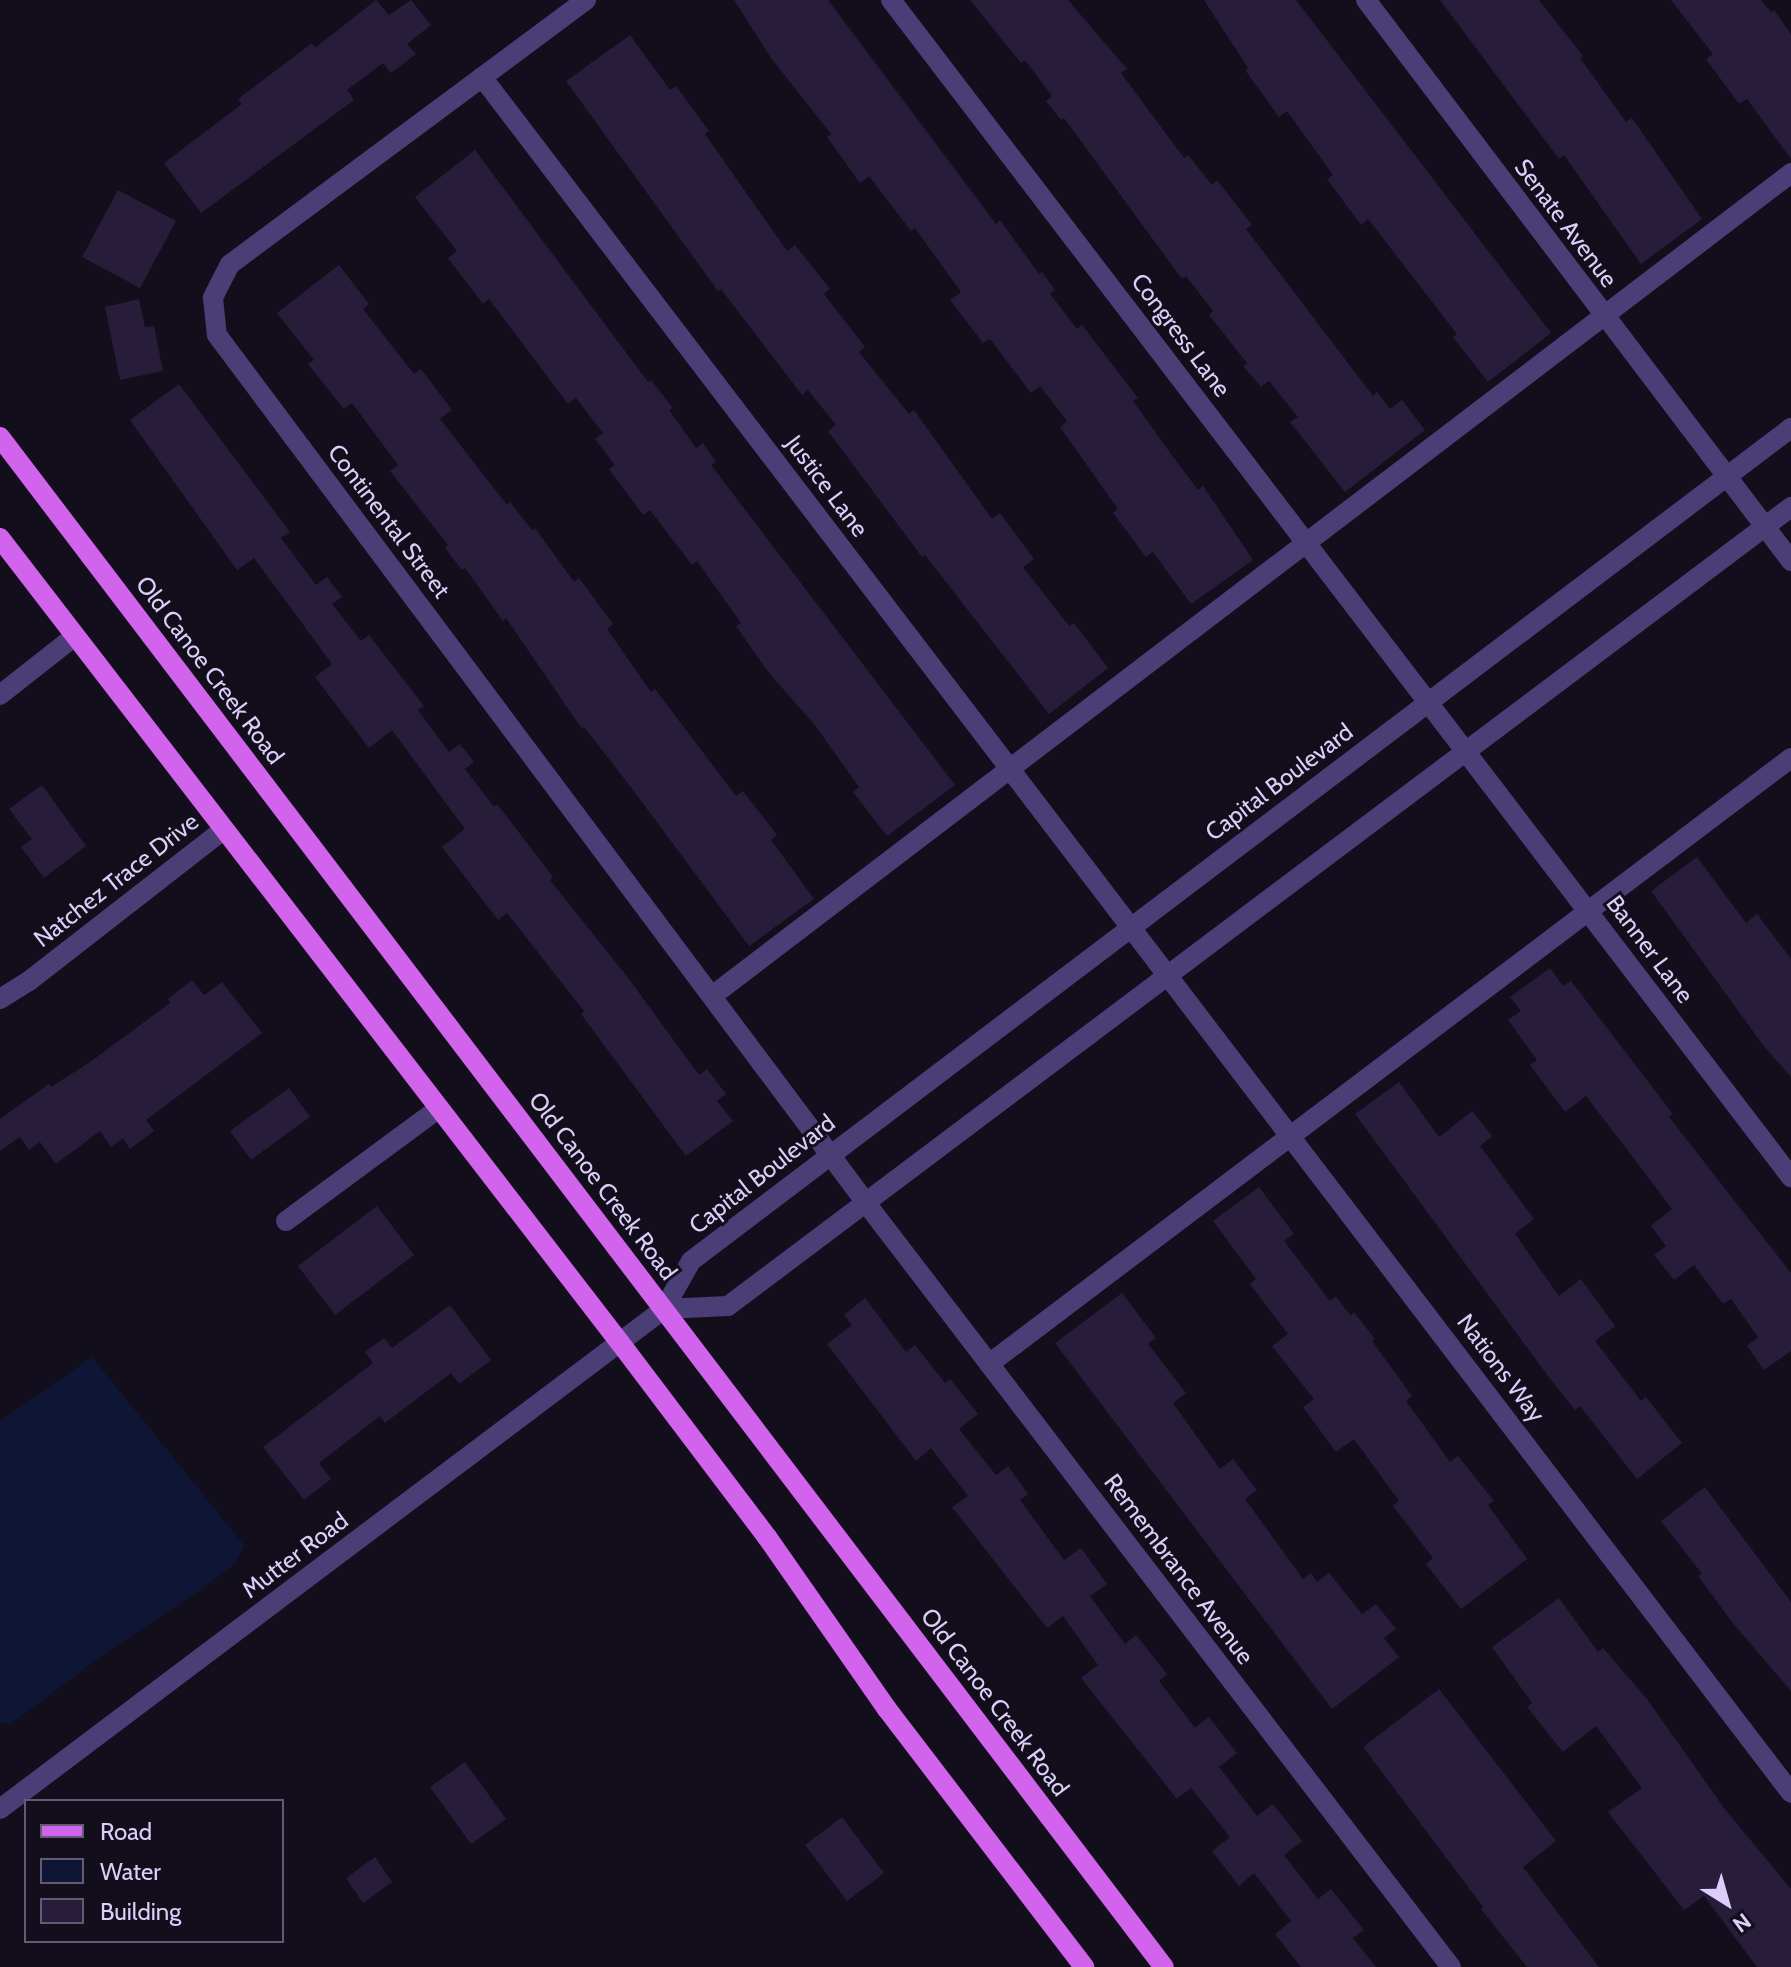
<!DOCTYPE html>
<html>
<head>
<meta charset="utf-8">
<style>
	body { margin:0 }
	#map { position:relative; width:1791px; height:1967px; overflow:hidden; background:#130e1c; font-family:Cabin,sans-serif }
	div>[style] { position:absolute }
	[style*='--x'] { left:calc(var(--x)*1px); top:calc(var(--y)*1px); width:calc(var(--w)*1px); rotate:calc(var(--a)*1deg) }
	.water>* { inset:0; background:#0e1535 }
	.building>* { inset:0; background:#281c3b }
	.minor>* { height:20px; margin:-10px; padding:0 10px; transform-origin:10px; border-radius:10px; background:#4a3e76 }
	.major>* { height:20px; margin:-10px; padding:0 10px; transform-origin:10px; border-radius:10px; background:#d163ec }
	span { translate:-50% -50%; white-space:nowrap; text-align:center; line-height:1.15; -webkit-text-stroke:6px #130e1c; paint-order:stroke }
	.street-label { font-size:24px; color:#dbcff9 }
	.legend { position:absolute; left:24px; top:1799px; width:260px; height:144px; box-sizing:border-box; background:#130e1c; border:2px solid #635b74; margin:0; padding:10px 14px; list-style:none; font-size:24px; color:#dbcff9 }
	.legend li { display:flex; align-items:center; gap:16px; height:40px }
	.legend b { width:40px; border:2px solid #635b74 }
	.north { position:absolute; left:1687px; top:1863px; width:80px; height:80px; -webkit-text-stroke:6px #130e1c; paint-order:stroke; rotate:143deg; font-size:22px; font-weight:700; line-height:32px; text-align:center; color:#dbcff9 }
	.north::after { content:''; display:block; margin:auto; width:28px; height:36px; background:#dbcff9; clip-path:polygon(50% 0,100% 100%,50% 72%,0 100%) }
</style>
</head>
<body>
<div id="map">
	<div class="water">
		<div style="clip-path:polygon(92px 1357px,244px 1545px,236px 1563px,207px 1585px,104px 1654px,11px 1724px,0 1723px,0 1421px)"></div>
	</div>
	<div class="building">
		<div style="clip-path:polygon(376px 0,389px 15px,411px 0,431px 25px,407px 44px,416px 54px,391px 73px,383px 63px,347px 90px,354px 100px,201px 213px,164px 163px,242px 104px,238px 99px,312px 43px,315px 48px)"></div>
		<div style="clip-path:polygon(734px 0,828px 0,996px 224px,1000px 220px,1039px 274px,1042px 272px,1055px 290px,1050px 294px,1077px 329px,1082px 325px,1118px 372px,1138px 398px,1133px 401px,1171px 454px,1198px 490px,1203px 486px,1253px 560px,1191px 604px,1153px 552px,1146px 557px,1113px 513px,1118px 509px,1060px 427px,1067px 421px,1040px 386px,1031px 393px,990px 339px,983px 343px,950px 300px,961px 292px,915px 228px,911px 231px,869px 176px,860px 183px,827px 137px,831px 134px,771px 58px)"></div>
		<div style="clip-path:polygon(970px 0,1068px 0,1127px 69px,1121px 73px,1184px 158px,1188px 155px,1212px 185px,1217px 180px,1252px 225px,1246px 229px,1373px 396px,1377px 392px,1390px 409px,1402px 400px,1425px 430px,1345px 492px,1290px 422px,1298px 417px,1269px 381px,1261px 387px,1243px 366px,1247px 363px,1209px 315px,1213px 311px,1186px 276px,1182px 279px,1064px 118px,1061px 120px,1046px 101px,1052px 96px,1025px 60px,1021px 63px)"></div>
		<div style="clip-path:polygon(1204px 0,1296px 0,1551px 333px,1488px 382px,1453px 337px,1457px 334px,1368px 219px,1361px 225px,1327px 179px,1333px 175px,1287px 111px,1279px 117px,1245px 70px,1248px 68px)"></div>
		<div style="clip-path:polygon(1440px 0,1539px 0,1583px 56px,1580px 58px,1626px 122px,1632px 118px,1702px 219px,1641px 264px,1564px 155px,1559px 159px)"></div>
		<div style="clip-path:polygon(1671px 0,1761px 0,1771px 12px,1774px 10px,1791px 34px,1791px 159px,1747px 99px,1739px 104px,1706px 59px,1713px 54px)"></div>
		<div style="clip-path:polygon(630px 35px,670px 90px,676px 86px,709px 131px,705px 134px,787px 251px,795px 245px,830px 289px,824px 294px,865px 347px,859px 352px,909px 414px,914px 410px,992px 519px,1000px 513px,1034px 559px,1023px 567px,1069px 626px,1074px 623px,1108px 668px,1049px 714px,925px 555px,922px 557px,828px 431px,836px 425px,808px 390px,802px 395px,721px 289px,718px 291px,566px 81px)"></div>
		<div style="clip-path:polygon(475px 150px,648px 382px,651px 380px,673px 408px,669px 410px,696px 448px,703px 443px,716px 462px,711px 465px,955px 785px,887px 836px,853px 792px,859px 787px,814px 724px,769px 673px,736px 626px,741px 623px,697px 561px,692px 565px,650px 510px,643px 515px,609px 469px,615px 465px,595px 439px,603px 433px,576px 398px,568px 404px,489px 299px,483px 304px,448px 258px,457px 251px,415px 197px)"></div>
		<div style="clip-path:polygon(118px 190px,176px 221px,140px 288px,82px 257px)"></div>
		<div style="clip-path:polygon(339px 265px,369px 304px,363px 309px,414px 374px,421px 369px,452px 410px,440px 419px,507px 505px,510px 502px,532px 530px,535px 528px,574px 582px,579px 578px,613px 624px,607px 629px,651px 692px,655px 689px,736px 796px,743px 791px,777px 835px,771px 840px,814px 899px,749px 946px,627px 782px,584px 727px,582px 729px,506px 618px,503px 621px,465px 568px,462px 570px,445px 548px,448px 545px,390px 471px,398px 465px,352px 403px,344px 409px,308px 364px,314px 360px,277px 313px)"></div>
		<div style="clip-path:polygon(139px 299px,145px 327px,154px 326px,163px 371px,120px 380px,105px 307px)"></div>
		<div style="clip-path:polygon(179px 384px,290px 532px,281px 538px,316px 585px,327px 577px,342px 597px,332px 604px,361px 641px,369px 635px,424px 706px,418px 710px,449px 752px,460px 744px,474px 762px,465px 769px,494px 807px,497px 804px,553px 877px,550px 880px,629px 979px,699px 1075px,707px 1069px,726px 1094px,717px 1101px,733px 1121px,686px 1156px,581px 1014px,584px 1011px,507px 913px,498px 920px,442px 847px,465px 829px,392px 730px,369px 748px,315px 677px,332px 664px,254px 558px,237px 570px,130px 420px)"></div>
		<div style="clip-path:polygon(42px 785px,86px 846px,44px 878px,21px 847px,32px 839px,9px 809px)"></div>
		<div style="clip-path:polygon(1697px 857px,1746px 923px,1757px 914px,1791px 959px,1791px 1077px,1763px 1045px,1651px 891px)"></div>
		<div style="clip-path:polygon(1550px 968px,1563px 986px,1571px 981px,1673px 1114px,1669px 1117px,1791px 1273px,1791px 1351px,1764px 1370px,1747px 1346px,1758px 1337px,1731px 1299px,1723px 1304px,1694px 1265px,1674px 1280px,1654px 1255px,1666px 1246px,1651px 1226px,1672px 1209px,1632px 1156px,1586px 1096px,1565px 1112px,1530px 1065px,1537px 1060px,1508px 1020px,1521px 1011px,1510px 997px)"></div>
		<div style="clip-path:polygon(192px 980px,204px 995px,222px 982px,262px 1033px,146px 1120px,154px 1131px,130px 1149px,123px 1138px,111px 1147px,100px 1131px,56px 1164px,40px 1142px,29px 1150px,20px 1137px,0 1151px,0 1119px,49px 1084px,51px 1087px,90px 1062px,170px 1003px,168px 999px)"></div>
		<div style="clip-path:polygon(1399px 1082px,1439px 1137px,1472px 1111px,1492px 1136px,1480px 1146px,1534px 1219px,1515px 1234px,1559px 1296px,1581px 1279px,1615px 1326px,1595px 1341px,1641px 1401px,1646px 1397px,1682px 1443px,1637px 1479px,1580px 1406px,1575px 1410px,1548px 1376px,1355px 1114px)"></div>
		<div style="clip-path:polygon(289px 1088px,310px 1117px,251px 1160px,230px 1131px)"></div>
		<div style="clip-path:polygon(1259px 1187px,1294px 1234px,1284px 1241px,1330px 1301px,1336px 1297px,1351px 1316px,1354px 1312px,1375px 1339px,1372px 1341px,1412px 1396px,1406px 1401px,1450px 1462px,1458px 1456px,1494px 1501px,1488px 1505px,1527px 1559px,1461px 1609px,1426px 1564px,1433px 1558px,1393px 1506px,1399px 1501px,1354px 1439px,1336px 1452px,1303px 1407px,1314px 1399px,1272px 1346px,1288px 1334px,1250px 1284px,1256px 1279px,1213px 1221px)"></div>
		<div style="clip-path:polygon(377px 1206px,414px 1255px,335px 1315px,298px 1266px)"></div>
		<div style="clip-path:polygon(1122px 1293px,1156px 1338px,1148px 1344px,1186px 1393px,1173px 1403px,1220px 1469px,1233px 1459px,1257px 1490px,1245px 1499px,1303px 1579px,1311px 1573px,1317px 1582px,1329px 1573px,1362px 1614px,1376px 1604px,1396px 1629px,1384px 1638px,1399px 1657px,1332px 1709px,1055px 1343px)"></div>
		<div style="clip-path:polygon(865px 1298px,906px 1352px,915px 1345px,945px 1383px,950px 1379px,978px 1414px,959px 1429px,996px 1475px,1008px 1466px,1028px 1494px,1020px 1500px,1064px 1560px,1081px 1548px,1107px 1584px,1090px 1596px,1125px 1644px,1136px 1635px,1167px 1674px,1159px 1681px,1195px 1728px,1209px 1717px,1237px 1753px,1219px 1767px,1257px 1816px,1273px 1804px,1302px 1841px,1284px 1855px,1318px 1899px,1331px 1889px,1364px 1930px,1353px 1938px,1376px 1967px,1301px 1967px,1275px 1934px,1291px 1921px,1254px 1873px,1239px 1886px,1212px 1851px,1230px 1837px,1191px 1788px,1177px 1799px,1081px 1678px,1098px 1665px,1063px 1616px,1047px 1628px,952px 1507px,968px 1496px,931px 1448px,916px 1461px,827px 1344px,852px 1325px,844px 1315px)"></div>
		<div style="clip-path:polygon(450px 1305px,491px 1360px,459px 1384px,451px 1373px,385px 1423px,380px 1416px,319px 1463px,331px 1479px,304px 1500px,263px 1447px,373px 1363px,365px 1352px,384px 1338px,392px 1348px)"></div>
		<div style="clip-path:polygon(1705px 1487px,1791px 1602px,1791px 1691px,1732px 1622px,1698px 1576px,1702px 1574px,1661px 1521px)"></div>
		<div style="clip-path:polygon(1559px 1598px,1598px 1652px,1603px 1648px,1647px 1699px,1724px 1808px,1791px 1889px,1791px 1967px,1757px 1967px,1704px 1896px,1684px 1910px,1608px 1812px,1642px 1788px,1596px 1726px,1563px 1752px,1527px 1707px,1532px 1703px,1492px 1647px)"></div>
		<div style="clip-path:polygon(1439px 1689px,1556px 1841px,1523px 1867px,1599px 1967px,1527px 1967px,1481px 1909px,1483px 1907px,1363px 1747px)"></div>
		<div style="clip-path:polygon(465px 1762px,506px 1819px,471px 1844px,430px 1787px)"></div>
		<div style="clip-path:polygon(842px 1817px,884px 1873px,847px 1901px,805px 1845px)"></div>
		<div style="clip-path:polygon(375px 1857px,392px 1882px,363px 1903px,346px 1878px)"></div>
	</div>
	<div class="minor">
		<div style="--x:586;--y:0;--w:443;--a:143.4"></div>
		<div style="--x:230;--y:264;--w:38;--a:117"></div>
		<div style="--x:213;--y:298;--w:37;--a:84"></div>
		<div style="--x:217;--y:335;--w:1084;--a:53.21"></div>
		<div style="--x:866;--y:1203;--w:962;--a:52.56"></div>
		<div style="--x:891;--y:0;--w:1482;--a:52.6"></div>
		<div style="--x:1366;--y:0;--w:704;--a:52.85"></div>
		<div style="--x:482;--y:77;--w:2158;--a:52.66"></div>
		<div style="--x:0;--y:695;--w:95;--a:-38.2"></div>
		<div style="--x:712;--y:996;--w:1357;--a:-37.33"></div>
		<div style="--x:0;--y:999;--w:34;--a:-32"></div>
		<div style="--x:29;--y:981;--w:247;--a:-37.9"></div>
		<div style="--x:286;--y:1221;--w:190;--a:-36.4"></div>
		<div style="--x:664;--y:1309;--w:64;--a:-2.7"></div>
		<div style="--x:728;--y:1306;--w:1330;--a:-36.93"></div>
		<div style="--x:989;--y:1364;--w:1005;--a:-37.08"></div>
		<div style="--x:0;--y:1809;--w:831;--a:-36.98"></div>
		<div style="--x:664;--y:1309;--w:55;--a:-60.6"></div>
		<div style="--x:691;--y:1261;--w:1380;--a:-37.14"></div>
	</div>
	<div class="major">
		<div style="--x:0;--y:437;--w:1922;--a:52.74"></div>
		<div style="--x:0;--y:538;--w:1017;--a:52.39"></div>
		<div style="--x:621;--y:1344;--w:242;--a:52.9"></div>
		<div style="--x:767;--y:1537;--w:210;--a:55.1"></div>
		<div style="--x:887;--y:1709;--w:325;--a:52.6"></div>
	</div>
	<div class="street-label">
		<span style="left:1566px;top:223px;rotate:53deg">Senate Avenue</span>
		<span style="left:1181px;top:335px;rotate:53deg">Congress Lane</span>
		<span style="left:827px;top:486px;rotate:53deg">Justice Lane</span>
		<span style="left:389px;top:521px;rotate:53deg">Continental Street</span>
		<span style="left:210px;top:670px;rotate:53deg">Old Canoe Creek Road</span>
		<span style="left:1279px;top:782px;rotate:-37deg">Capital Boulevard</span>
		<span style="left:116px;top:880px;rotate:-38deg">Natchez Trace Drive</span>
		<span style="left:1650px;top:949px;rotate:53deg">Banner Lane</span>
		<span style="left:762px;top:1174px;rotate:-38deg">Capital Boulevard</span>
		<span style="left:603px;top:1186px;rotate:53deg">Old Canoe Creek Road</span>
		<span style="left:1501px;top:1368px;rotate:53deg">Nations Way</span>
		<span style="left:295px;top:1555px;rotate:-37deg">Mutter Road</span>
		<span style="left:1179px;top:1569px;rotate:53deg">Remembrance Avenue</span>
		<span style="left:995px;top:1702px;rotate:53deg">Old Canoe Creek Road</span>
	</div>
	<ul class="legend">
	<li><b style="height:10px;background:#d163ec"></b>Road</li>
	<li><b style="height:22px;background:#0e1535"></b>Water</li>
	<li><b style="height:22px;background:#281c3b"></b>Building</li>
	</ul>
	<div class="north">N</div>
</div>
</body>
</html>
